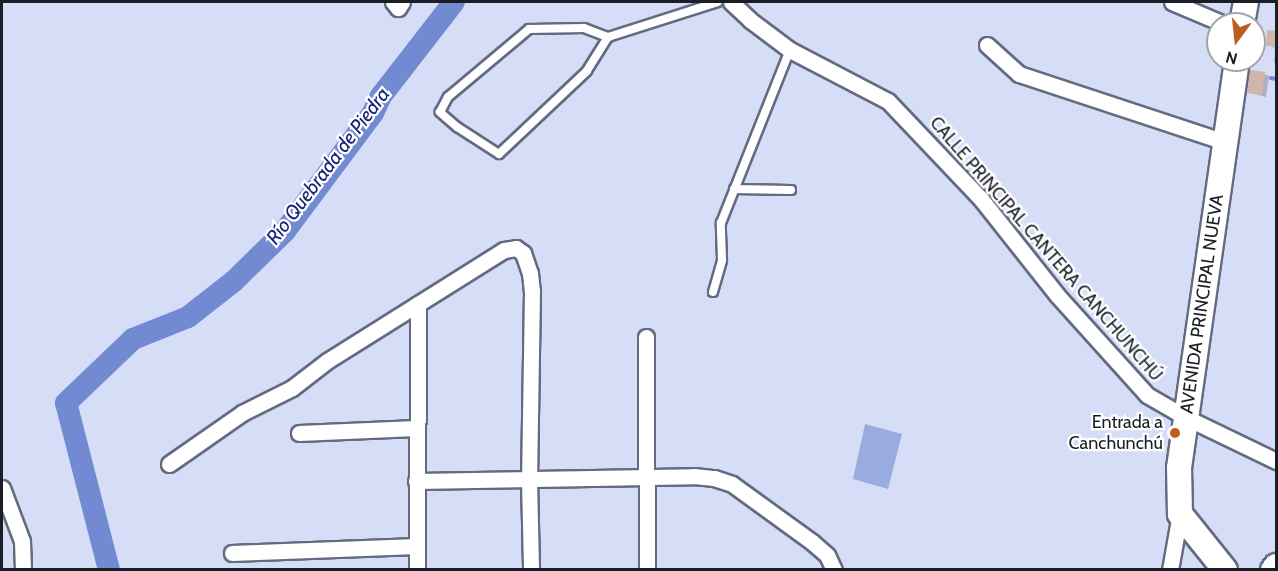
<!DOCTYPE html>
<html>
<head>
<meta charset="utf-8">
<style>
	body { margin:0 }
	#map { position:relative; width:1278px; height:571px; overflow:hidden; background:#d5def6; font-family:Cabin,sans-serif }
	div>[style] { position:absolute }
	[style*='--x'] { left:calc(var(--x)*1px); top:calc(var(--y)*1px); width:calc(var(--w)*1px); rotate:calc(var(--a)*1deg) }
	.green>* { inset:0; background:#99ace0 }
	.shadow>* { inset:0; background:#0003 }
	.stream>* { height:4px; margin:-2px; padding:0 2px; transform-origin:2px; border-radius:2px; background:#728ad1 }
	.river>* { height:22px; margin:-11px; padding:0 11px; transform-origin:11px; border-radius:11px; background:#728ad1 }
	.building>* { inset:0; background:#d0b6aa }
	.roads { filter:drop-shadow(2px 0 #636b80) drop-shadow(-2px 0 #636b80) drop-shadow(0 2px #636b80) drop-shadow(0 -2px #636b80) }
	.service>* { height:8px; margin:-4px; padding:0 4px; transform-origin:4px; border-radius:4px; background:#fff }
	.minor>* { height:15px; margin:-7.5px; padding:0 7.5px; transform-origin:7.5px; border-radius:7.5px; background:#fff }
	.trunk>* { height:24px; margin:-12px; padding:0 12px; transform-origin:12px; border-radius:12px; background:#fff }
	.dots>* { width:16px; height:16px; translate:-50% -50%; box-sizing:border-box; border:3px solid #fff; border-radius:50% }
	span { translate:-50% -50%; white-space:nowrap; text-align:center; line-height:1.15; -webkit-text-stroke:4.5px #fff; paint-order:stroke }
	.street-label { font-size:18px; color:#1a1d25 }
	.poi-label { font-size:18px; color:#1a1d25 }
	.right { translate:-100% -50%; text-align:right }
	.water-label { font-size:20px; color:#162376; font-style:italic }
	.frame { position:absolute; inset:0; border:3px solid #1a1d25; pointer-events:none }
	.north { position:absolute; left:1206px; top:12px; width:60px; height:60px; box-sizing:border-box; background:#fff; border:2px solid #a3a5a8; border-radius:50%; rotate:195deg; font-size:16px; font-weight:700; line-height:24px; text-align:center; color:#1a1d25 }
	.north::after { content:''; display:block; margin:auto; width:21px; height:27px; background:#bf5c23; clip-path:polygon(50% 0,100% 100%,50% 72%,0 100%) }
</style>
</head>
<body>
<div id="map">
	<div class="green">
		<div style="clip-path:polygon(865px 424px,902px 434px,888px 489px,853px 479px)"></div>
	</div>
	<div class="shadow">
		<div style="clip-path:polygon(1268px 32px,1276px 32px,1276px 63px,1274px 62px,1275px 48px,1268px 45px)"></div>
		<div style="clip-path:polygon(1264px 74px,1269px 76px,1266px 97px,1248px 92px)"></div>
	</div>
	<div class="stream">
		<div style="--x:1271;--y:78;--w:5;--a:11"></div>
	</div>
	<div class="river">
		<div style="--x:109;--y:570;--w:172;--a:-104.4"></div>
		<div style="--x:66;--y:403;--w:93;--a:-43.7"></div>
		<div style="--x:133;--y:339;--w:59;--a:-21.8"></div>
		<div style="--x:188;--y:317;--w:58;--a:-38"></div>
		<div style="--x:234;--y:281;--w:71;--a:-44.4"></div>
		<div style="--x:285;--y:231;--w:147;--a:-53.3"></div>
		<div style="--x:373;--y:113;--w:19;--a:-65"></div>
		<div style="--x:381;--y:96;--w:119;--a:-52.2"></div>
	</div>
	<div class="building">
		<div style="clip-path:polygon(1267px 30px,1276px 31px,1276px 46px,1266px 46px)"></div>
		<div style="clip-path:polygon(1250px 70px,1265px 72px,1262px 95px,1247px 93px)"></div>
	</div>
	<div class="roads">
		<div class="service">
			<div style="--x:584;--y:28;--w:26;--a:21"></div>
			<div style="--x:608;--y:37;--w:40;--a:122"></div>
			<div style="--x:587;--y:71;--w:121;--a:136.7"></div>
			<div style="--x:499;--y:154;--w:50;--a:-147.3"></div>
			<div style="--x:457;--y:127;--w:23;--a:-139"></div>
			<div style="--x:440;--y:112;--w:17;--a:-62"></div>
			<div style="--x:448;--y:97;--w:106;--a:-40"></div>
			<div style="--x:529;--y:29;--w:55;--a:-1"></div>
			<div style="--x:608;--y:37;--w:115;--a:-17.7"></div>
			<div style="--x:734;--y:189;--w:57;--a:1"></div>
			<div style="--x:713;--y:292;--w:33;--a:-74"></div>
			<div style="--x:722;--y:260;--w:37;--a:-92"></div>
			<div style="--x:721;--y:223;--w:186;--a:-68.3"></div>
		</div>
		<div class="minor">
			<div style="--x:393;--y:2;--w:8;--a:50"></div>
			<div style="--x:398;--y:8;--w:7;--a:-56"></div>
			<div style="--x:731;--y:2;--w:26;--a:43"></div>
			<div style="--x:750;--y:20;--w:50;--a:36.9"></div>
			<div style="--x:790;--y:50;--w:110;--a:27.5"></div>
			<div style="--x:888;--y:101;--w:135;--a:46.5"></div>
			<div style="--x:981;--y:199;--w:122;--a:51.6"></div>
			<div style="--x:1057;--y:295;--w:135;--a:48"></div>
			<div style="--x:1147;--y:395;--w:46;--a:29.9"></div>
			<div style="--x:1187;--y:418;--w:99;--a:25.8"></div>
			<div style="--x:1172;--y:2;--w:56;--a:22.9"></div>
			<div style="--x:987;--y:45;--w:43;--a:42.2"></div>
			<div style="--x:1019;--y:74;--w:217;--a:18.3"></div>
			<div style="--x:646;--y:337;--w:233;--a:89.8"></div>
			<div style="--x:299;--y:433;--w:117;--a:-2.4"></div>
			<div style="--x:169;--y:464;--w:89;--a:-34.9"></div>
			<div style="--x:242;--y:413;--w:56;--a:-26.6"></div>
			<div style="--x:292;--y:388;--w:44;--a:-37.6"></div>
			<div style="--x:327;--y:361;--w:209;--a:-32.1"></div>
			<div style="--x:504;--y:250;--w:12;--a:-9"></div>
			<div style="--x:516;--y:248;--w:9;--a:36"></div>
			<div style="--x:523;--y:253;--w:21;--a:71"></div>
			<div style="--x:530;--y:273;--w:18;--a:84"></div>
			<div style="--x:532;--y:291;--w:188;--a:90.9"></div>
			<div style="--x:529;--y:479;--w:91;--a:88.7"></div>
			<div style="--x:416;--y:481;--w:278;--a:-1"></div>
			<div style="--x:694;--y:476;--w:20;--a:6"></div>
			<div style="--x:714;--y:478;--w:19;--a:18"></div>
			<div style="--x:732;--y:484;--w:99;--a:35.9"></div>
			<div style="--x:812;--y:542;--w:20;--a:41"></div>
			<div style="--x:827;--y:555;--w:17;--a:65"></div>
			<div style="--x:2;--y:488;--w:57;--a:69.3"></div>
			<div style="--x:22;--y:541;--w:29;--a:88"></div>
			<div style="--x:232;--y:553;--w:184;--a:-2.2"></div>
			<div style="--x:417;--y:570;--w:266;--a:-89.8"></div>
			<div style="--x:1170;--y:570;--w:57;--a:-79.9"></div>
		</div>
		<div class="trunk">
			<div style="--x:1242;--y:24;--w:22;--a:-80"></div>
			<div style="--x:1225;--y:570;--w:72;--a:-128.8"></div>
			<div style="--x:1180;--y:514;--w:46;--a:-91.2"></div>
			<div style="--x:1179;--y:468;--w:412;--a:-81.9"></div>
			<div style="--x:1273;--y:570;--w:5;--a:-53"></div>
		</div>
	</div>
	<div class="dots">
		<div style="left:1175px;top:433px;background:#bf5c23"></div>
	</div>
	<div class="street-label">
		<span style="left:1046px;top:249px;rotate:49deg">CALLE PRINCIPAL CANTERA CANCHUNCHÚ</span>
		<span style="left:1202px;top:304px;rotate:-82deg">AVENIDA PRINCIPAL NUEVA</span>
	</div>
	<div class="poi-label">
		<span class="right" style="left:1163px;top:433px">Entrada a<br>Canchunchú</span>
	</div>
	<div class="water-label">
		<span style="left:328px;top:166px;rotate:-53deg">Río Quebrada de Piedra</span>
	</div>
	<div class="frame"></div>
	<div class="north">N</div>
</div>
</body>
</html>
